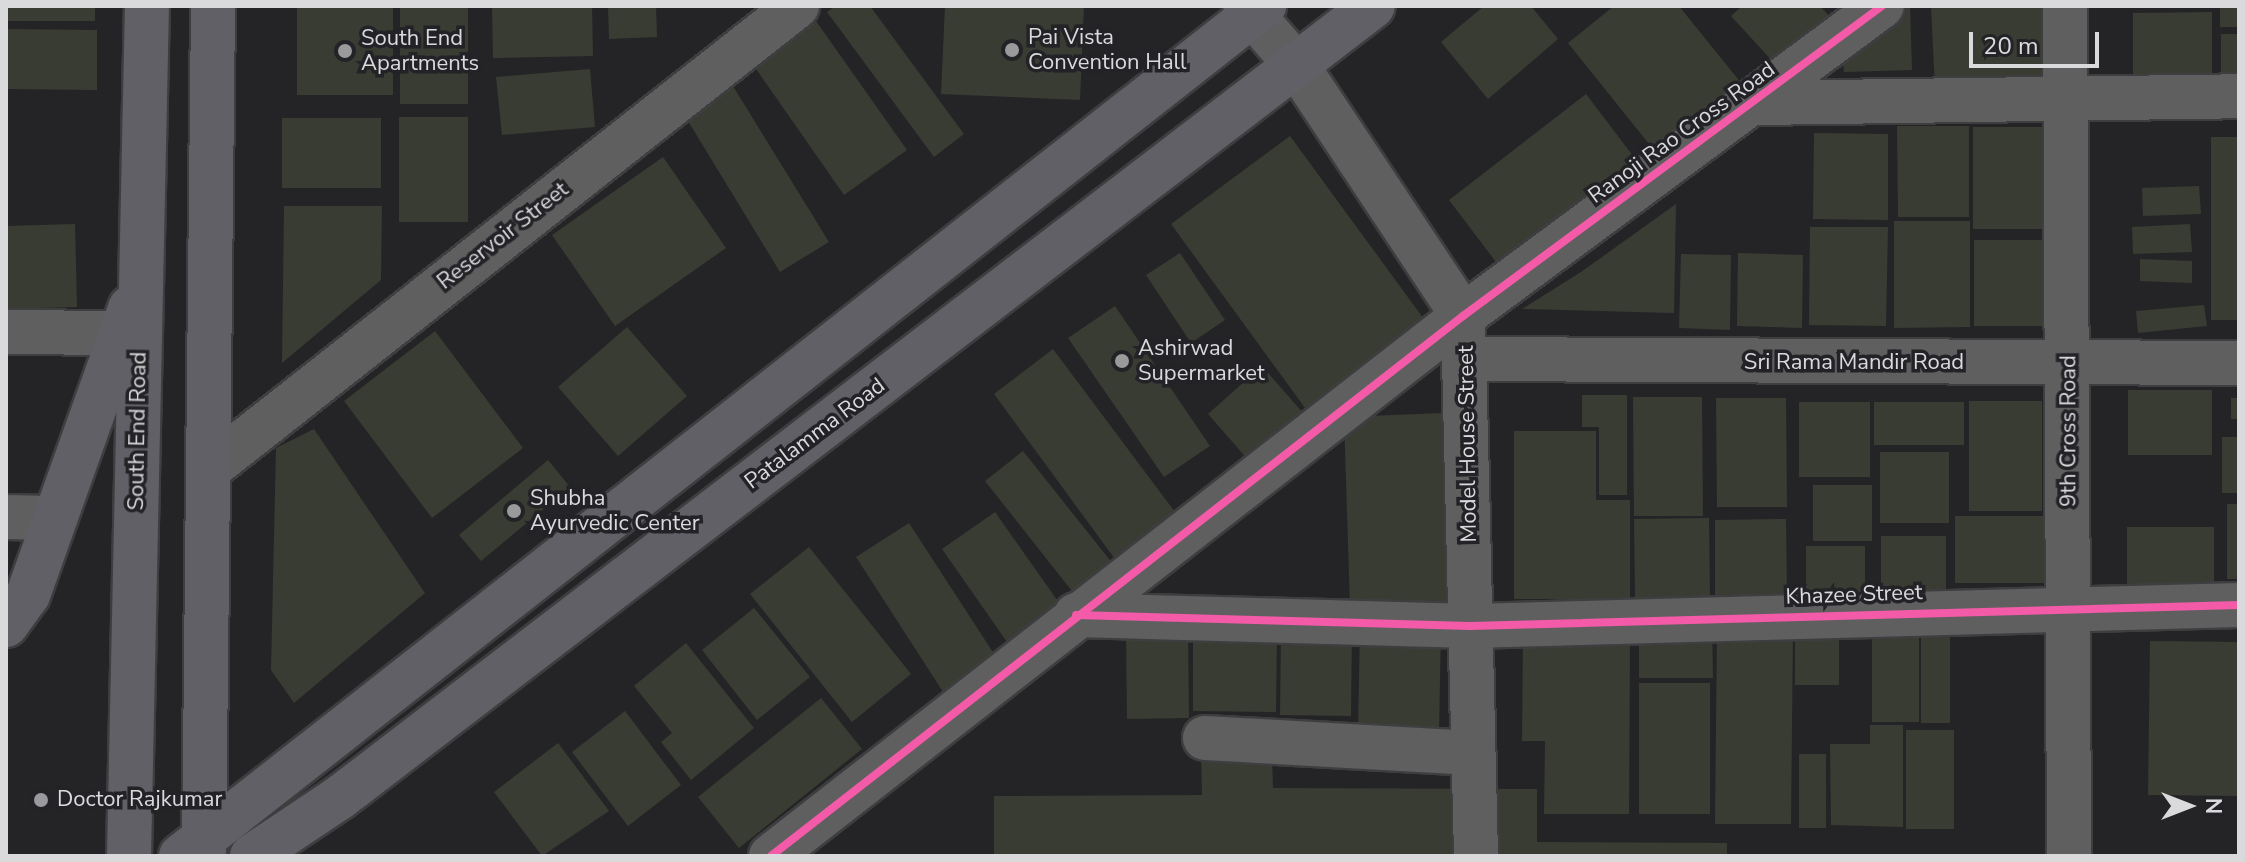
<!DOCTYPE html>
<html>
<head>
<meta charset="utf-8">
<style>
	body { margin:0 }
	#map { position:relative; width:2245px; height:862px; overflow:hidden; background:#242426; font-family:"Nunito Sans",sans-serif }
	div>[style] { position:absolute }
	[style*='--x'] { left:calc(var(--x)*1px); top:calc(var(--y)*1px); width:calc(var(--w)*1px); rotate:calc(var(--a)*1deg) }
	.building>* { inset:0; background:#393c33 }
	.roads { filter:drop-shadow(2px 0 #3e3e40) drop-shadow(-2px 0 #3e3e40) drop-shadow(0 2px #3e3e40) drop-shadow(0 -2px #3e3e40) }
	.minor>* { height:44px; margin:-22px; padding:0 22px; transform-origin:22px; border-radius:22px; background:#5f5f60 }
	.major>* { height:44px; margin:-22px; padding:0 22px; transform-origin:22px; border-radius:22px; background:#606066 }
	.cycleway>* { height:8px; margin:-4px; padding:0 4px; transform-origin:4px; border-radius:4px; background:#f35aa7 }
	.dots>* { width:22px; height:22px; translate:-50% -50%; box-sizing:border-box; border:4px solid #232327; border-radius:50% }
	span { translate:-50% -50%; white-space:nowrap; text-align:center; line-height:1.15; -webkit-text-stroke:7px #232327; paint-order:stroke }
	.poi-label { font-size:22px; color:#dadadd }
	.left { translate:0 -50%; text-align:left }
	.street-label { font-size:22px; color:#dadadd }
	.frame { position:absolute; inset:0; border:8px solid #dadadd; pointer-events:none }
	.north { position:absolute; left:2149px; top:766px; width:80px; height:80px; -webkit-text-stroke:6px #232327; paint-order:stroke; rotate:90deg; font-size:22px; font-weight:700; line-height:32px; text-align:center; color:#dadadd }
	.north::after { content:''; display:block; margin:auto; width:28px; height:36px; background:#dadadd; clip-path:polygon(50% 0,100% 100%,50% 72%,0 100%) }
	.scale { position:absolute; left:1969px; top:32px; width:130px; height:36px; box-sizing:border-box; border:4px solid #dadadd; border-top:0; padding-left:10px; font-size:24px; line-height:28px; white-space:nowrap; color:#dadadd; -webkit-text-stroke:6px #232327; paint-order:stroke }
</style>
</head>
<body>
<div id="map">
	<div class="building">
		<div style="clip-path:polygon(6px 6px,95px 6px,95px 21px,6px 21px)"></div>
		<div style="clip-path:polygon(297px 6px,393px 6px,393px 95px,297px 95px)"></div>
		<div style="clip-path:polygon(400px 6px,468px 6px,468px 104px,400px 104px)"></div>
		<div style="clip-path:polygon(492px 6px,592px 6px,593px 56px,493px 58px)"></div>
		<div style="clip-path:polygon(608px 6px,656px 6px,657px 37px,609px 39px)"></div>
		<div style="clip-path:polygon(836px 6px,870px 6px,964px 134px,934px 157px,827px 12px)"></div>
		<div style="clip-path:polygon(945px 6px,1084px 6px,1080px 100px,941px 94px)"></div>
		<div style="clip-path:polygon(1484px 6px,1531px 6px,1558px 39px,1488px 99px,1441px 42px)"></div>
		<div style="clip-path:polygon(1614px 6px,1679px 6px,1750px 94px,1665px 164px,1568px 43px)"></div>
		<div style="clip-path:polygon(1742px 6px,1820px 6px,1840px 28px,1787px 77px,1731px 16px)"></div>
		<div style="clip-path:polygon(1899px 6px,1910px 6px,1912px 70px,1844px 72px,1841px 46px)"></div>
		<div style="clip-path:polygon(1931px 6px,2053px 6px,2057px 82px,1935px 89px)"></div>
		<div style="clip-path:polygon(2220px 6px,2239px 6px,2239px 27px,2220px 27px)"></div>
		<div style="clip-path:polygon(2212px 12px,2212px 89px,2133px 89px,2133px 13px)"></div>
		<div style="clip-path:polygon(816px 21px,907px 150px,844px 195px,754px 66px)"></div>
		<div style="clip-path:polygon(6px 29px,97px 30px,97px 90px,6px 89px)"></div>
		<div style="clip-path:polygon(2221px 34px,2239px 34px,2239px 85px,2221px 85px)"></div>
		<div style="clip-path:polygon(590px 69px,595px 127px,502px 135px,496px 77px)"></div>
		<div style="clip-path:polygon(725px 73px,829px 242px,780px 272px,677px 103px)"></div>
		<div style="clip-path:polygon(1586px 94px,1640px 165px,1502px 270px,1449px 200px)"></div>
		<div style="clip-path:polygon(399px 117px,468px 117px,468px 222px,399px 222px)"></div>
		<div style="clip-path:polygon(282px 118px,381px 118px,381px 188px,282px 188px)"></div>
		<div style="clip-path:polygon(1897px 126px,1969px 126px,1969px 217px,1898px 217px)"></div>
		<div style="clip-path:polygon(1973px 127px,2051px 127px,2051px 229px,1973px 229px)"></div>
		<div style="clip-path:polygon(1814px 133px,1888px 134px,1888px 220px,1813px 219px)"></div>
		<div style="clip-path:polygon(1290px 136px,1432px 330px,1313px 419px,1171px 224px)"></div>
		<div style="clip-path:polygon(2211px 137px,2239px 137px,2239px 320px,2211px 320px)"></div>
		<div style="clip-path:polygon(663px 157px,726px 248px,615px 326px,552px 235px)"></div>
		<div style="clip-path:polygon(2199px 186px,2201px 214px,2143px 216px,2142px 188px)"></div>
		<div style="clip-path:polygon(1676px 204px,1674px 313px,1522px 309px,1581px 272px)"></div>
		<div style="clip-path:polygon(284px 206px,382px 206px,381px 280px,282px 363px)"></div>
		<div style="clip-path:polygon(1894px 221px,1970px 221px,1970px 327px,1894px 328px)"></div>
		<div style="clip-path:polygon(75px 224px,77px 307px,6px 309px,6px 226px)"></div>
		<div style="clip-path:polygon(2190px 224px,2192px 252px,2133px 254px,2132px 227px)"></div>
		<div style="clip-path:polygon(1810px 227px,1888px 227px,1886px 326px,1809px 325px)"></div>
		<div style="clip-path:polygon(1974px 240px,2047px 240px,2047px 326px,1974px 326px)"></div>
		<div style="clip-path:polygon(1180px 253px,1225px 320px,1191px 343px,1146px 275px)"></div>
		<div style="clip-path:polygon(1738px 253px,1803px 255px,1802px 328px,1737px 326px)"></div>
		<div style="clip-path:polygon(1681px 254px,1731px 255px,1730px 330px,1679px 328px)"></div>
		<div style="clip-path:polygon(2140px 259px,2192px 261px,2192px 283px,2140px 281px)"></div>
		<div style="clip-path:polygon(2204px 305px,2207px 326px,2138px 333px,2136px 311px)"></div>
		<div style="clip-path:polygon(1115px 306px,1210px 446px,1164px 477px,1068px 338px)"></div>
		<div style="clip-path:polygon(627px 327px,687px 396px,618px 456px,558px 387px)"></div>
		<div style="clip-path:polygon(435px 331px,523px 448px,432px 518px,344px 401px)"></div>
		<div style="clip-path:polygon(1053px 349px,1181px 520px,1120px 566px,994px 394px)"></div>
		<div style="clip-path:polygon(1262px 366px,1311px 422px,1257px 470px,1208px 414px)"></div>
		<div style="clip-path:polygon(2128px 390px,2212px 390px,2212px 455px,2128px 455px)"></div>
		<div style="clip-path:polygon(1582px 395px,1627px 395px,1627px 495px,1599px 495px,1599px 427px,1582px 427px)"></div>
		<div style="clip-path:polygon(1633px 397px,1702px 397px,1703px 516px,1634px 516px)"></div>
		<div style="clip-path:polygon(1716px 398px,1786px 398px,1787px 507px,1717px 507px)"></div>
		<div style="clip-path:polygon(2231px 398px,2239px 398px,2239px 419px,2231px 419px)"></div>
		<div style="clip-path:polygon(1969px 401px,2042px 401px,2042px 511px,1969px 511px)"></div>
		<div style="clip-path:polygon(1799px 402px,1870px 402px,1870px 477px,1799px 477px)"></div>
		<div style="clip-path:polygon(1874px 402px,1964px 402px,1964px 445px,1874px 445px)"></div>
		<div style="clip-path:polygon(1442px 413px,1449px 603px,1350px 607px,1344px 417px)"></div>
		<div style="clip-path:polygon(314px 429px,425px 593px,294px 703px,271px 670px,276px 448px)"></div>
		<div style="clip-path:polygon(1514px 431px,1596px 431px,1596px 500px,1630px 500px,1630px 599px,1514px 599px)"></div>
		<div style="clip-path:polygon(2222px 437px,2239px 437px,2239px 493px,2222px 493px)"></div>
		<div style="clip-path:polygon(1023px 451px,1117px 569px,1079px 600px,985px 481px)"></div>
		<div style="clip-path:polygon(1880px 452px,1949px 452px,1949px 523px,1880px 523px)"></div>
		<div style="clip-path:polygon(548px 460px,570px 487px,481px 561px,459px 535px)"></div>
		<div style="clip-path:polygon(1813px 485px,1872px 485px,1872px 541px,1813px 541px)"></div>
		<div style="clip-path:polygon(2227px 504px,2239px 504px,2239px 579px,2227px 579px)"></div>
		<div style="clip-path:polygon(995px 512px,1067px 614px,1014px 652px,942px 549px)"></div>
		<div style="clip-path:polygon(1955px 516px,2046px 516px,2046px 583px,1955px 583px)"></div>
		<div style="clip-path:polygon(1709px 518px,1710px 597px,1635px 597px,1634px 519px)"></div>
		<div style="clip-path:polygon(1786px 519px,1787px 596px,1715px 597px,1715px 520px)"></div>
		<div style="clip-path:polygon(909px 523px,998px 660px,945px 695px,856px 557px)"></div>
		<div style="clip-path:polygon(2127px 527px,2214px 527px,2214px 595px,2127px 595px)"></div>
		<div style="clip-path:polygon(1881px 536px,1946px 536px,1946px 603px,1881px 603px)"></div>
		<div style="clip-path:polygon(1806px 546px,1865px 546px,1865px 607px,1806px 607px)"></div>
		<div style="clip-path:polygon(809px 547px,911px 674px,852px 722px,750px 594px)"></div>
		<div style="clip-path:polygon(754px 608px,810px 677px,757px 720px,702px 650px)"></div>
		<div style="clip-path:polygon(1872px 619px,1919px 619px,1919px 722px,1872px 722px)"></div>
		<div style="clip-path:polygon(1639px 621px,1712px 621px,1713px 678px,1639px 678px)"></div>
		<div style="clip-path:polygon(1921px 621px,1950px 621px,1950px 723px,1921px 723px)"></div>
		<div style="clip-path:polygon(1795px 622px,1839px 622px,1839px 685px,1795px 685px)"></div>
		<div style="clip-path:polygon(1281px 628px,1352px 629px,1351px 716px,1280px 715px)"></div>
		<div style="clip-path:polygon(1360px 628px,1441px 630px,1439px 732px,1358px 730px)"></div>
		<div style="clip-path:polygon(1717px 628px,1793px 629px,1791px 824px,1715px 824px)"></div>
		<div style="clip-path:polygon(1193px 629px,1277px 629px,1276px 712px,1193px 711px)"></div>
		<div style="clip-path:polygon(1188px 630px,1189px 718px,1127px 719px,1126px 631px)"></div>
		<div style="clip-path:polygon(1523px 638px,1630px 638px,1629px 814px,1544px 814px,1545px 741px,1522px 741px)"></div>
		<div style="clip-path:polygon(2150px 641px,2239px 642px,2239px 796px,2148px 795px)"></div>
		<div style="clip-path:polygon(686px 643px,754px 728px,691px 780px,661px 742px,672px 733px,634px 686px)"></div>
		<div style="clip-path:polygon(1639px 683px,1710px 683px,1710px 814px,1639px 814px)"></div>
		<div style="clip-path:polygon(821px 698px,862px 749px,739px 848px,698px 797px)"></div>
		<div style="clip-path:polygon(625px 711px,681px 785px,628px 826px,572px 752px)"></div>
		<div style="clip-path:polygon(1870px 725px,1903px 725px,1903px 827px,1831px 825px,1830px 744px,1870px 744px)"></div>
		<div style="clip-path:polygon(1906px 730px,1954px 730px,1954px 829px,1906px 829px)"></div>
		<div style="clip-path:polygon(558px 743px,609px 811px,542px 856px,494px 792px)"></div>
		<div style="clip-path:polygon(1201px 754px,1272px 755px,1273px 788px,1537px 789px,1537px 842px,1727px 843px,1727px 856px,994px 856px,994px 796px,1202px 795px)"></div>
		<div style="clip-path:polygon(1799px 754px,1826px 754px,1826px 828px,1799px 828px)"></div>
	</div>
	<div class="roads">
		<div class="minor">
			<div style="--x:1245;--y:6;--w:79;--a:49.1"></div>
			<div style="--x:1297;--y:66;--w:300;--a:56.4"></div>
			<div style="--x:1463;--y:316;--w:540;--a:88.62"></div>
			<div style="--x:2065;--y:6;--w:850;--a:89.73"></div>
			<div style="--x:1756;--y:103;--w:483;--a:-0.8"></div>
			<div style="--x:6;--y:332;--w:113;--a:0.5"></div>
			<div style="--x:1469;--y:359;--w:770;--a:0.3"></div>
			<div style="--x:210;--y:468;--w:747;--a:-38.2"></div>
			<div style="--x:6;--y:517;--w:49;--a:1.2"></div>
			<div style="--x:1076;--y:615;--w:394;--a:1.6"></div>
			<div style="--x:1470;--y:626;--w:769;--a:-1.56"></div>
			<div style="--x:1205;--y:738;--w:268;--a:3.2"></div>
			<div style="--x:771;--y:856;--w:878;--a:-37.97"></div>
			<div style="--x:1463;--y:316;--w:521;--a:-36.5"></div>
		</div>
		<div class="major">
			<div style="--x:6;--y:625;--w:37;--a:-54"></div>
			<div style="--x:28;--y:595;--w:305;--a:-70.4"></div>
			<div style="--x:204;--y:851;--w:845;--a:-89.39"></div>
			<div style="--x:129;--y:856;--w:850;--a:-88.79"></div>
			<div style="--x:181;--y:856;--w:1377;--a:-38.13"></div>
			<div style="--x:252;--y:856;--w:105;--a:-33.7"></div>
			<div style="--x:339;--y:798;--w:1302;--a:-37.45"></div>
		</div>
	</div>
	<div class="cycleway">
		<div style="--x:1076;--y:615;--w:394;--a:1.6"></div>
		<div style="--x:1470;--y:626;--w:769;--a:-1.56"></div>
		<div style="--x:771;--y:856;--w:878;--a:-37.97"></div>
		<div style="--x:1463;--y:316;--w:521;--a:-36.5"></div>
	</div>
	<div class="dots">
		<div style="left:1012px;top:50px;background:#9a9a9d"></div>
		<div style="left:345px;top:51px;background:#9a9a9d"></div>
		<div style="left:1122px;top:361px;background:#9a9a9d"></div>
		<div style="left:514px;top:511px;background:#9a9a9d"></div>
		<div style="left:41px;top:800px;background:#9a9a9d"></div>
	</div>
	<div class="poi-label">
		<span class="left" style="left:1028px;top:50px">Pai Vista<br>Convention Hall</span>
		<span class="left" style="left:361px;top:51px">South End<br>Apartments</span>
		<span class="left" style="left:1138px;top:361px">Ashirwad<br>Supermarket</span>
		<span class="left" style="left:530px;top:511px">Shubha<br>Ayurvedic Center</span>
		<span class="left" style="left:57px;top:800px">Doctor Rajkumar</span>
	</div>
	<div class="street-label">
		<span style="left:1682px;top:133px;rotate:-36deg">Ranoji Rao Cross Road</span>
		<span style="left:503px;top:236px;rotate:-38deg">Reservoir Street</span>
		<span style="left:1854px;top:363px">Sri Rama Mandir Road</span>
		<span style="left:138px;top:431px;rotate:-89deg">South End Road</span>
		<span style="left:2069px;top:431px;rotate:-90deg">9th Cross Road</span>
		<span style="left:815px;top:434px;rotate:-37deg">Patalamma Road</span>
		<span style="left:1468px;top:444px;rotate:-91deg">Model House Street</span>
		<span style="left:1854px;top:595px;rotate:-2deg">Khazee Street</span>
	</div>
	<div class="frame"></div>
	<div class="north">N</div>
	<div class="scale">20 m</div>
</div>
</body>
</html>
